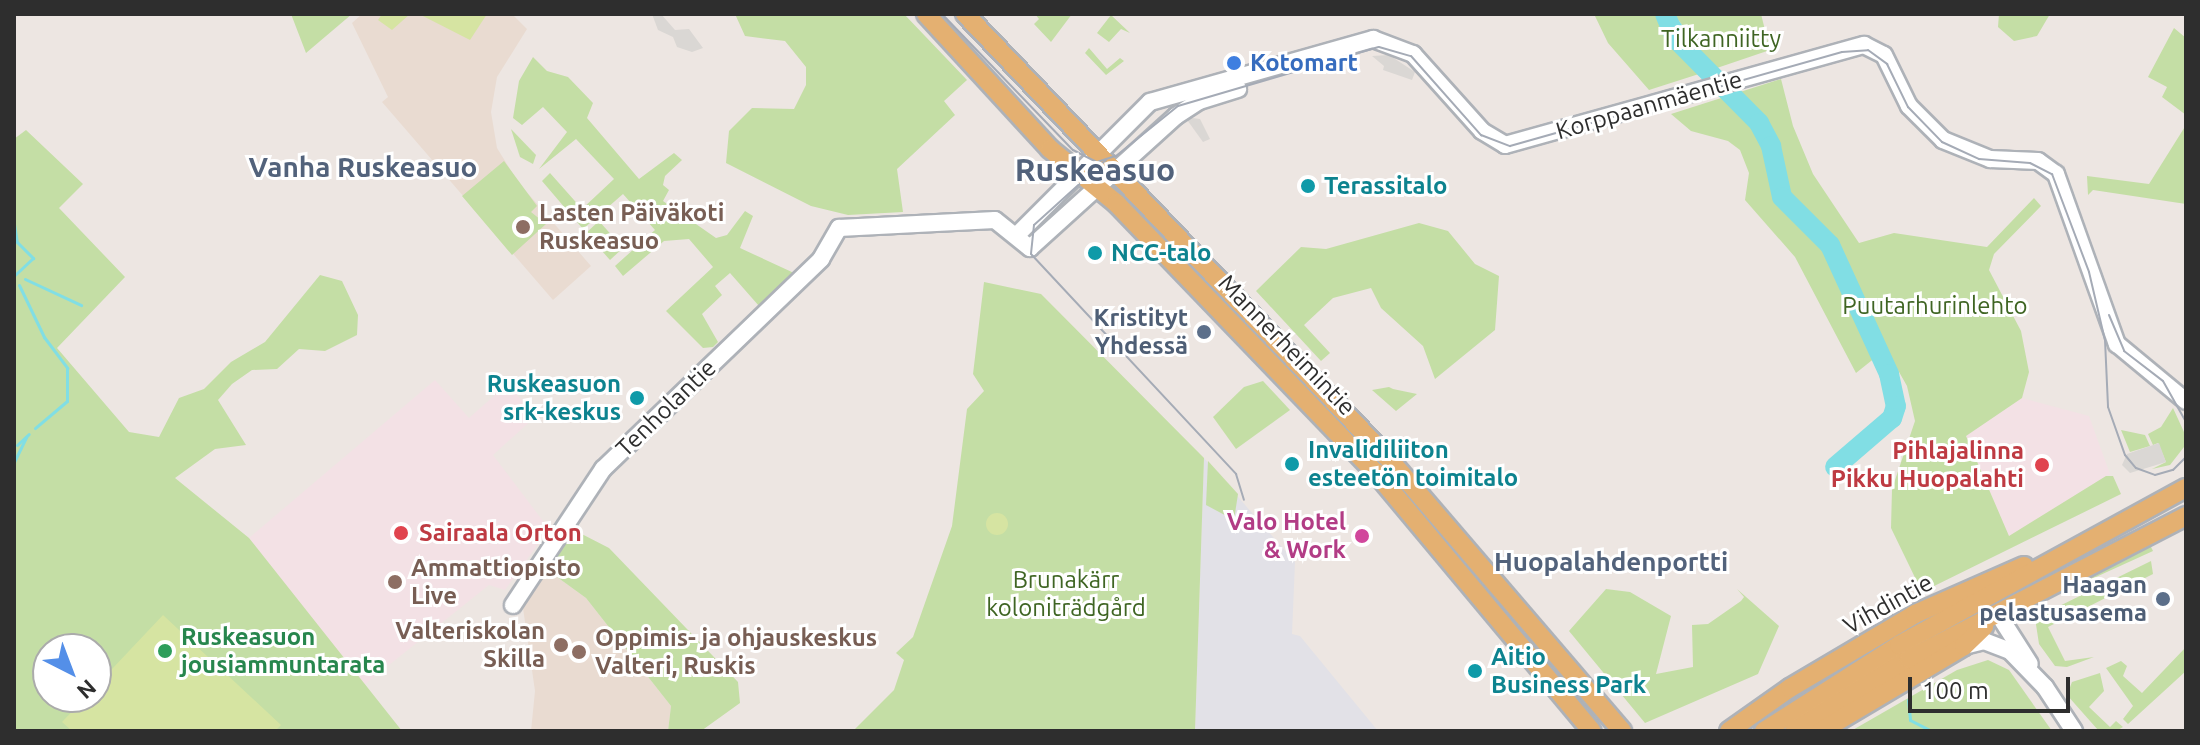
<!DOCTYPE html>
<html>
<head>
<meta charset="utf-8">
<style>
	body { margin:0 }
	#map { position:relative; width:2200px; height:745px; overflow:hidden; background:#ede6e2; font-family:Ubuntu,sans-serif }
	div>[style] { position:absolute }
	[style*='--x'] { left:calc(var(--x)*1px); top:calc(var(--y)*1px); width:calc(var(--w)*1px); rotate:calc(var(--a)*1deg) }
	.industrial>* { inset:0; background:#e2e1e7 }
	.education>* { inset:0; background:#e9dbd1 }
	.medical>* { inset:0; background:#f3e1e5 }
	.green>* { inset:0; background:#c4dea5 }
	.pitch>* { inset:0; background:#d6e4a2 }
	.round { border-radius:50% }
	.plaza>* { inset:0; background:#dad7d4 }
	.water>* { inset:0; background:#81dee4 }
	.stream>* { height:3px; margin:-1.5px; padding:0 1.5px; transform-origin:1.5px; border-radius:1.5px; background:#81dee4 }
	.river>* { height:20px; margin:-10px; padding:0 10px; transform-origin:10px; border-radius:10px; background:#81dee4 }
	.roads { filter:drop-shadow(2px 0 #aeb2b8) drop-shadow(-2px 0 #aeb2b8) drop-shadow(0 2px #aeb2b8) drop-shadow(0 -2px #aeb2b8) }
	.secondary>* { height:16px; margin:-8px; padding:0 8px; transform-origin:8px; border-radius:8px; background:#fff }
	.primary>* { height:18px; margin:-9px; padding:0 9px; transform-origin:9px; border-radius:9px; background:#e4b071 }
	.tram>* { height:2px; margin:-1px; padding:0 1px; transform-origin:1px; border-radius:1px; background:#a5abb6 }
	.dots>* { width:22px; height:22px; translate:-50% -50%; box-sizing:border-box; border:4px solid #fff; border-radius:50% }
	span { translate:-50% -50%; white-space:nowrap; text-align:center; line-height:1.15; -webkit-text-stroke:6px #fff; paint-order:stroke }
	.park-label { font-size:24px; color:#3f6523 }
	.shop-label { font-size:24px; color:#366cbe; font-weight:700 }
	.left { translate:0 -50%; text-align:left }
	.street-label { font-size:24px; color:#2e2e2e }
	.culture-label { font-size:24px; color:#0d838f; font-weight:700 }
	.right { translate:-100% -50%; text-align:right }
	.education-label { font-size:24px; color:#785e54; font-weight:700 }
	.service-label { font-size:24px; color:#4e5e75; font-weight:700 }
	.health-label { font-size:24px; color:#be3a42; font-weight:700 }
	.hotel-label { font-size:24px; color:#b23c85; font-weight:700 }
	.leisure-label { font-size:24px; color:#27864d; font-weight:700 }
	.neighbourhood-label { font-size:26px; color:#52627b; font-weight:700 }
	.quarter-label { font-size:28px; color:#52627b; font-weight:700 }
	.district-label { font-size:32px; color:#52627b; font-weight:700 }
	.frame { position:absolute; inset:0; border:16px solid #2e2e2e; pointer-events:none }
	.north { position:absolute; left:32px; top:633px; width:80px; height:80px; box-sizing:border-box; background:#fff; border:2px solid #ababab; border-radius:50%; rotate:138deg; font-size:22px; font-weight:700; line-height:32px; text-align:center; color:#2e2e2e }
	.north::after { content:''; display:block; margin:auto; width:28px; height:36px; background:#548fe8; clip-path:polygon(50% 0,100% 100%,50% 72%,0 100%) }
	.scale { position:absolute; left:1908px; top:677px; width:162px; height:36px; box-sizing:border-box; border:4px solid #2e2e2e; border-top:0; padding-left:10px; font-size:24px; line-height:28px; white-space:nowrap; color:#2e2e2e; -webkit-text-stroke:6px #fff; paint-order:stroke }
</style>
</head>
<body>
<div id="map">
	<div class="industrial">
		<div style="clip-path:polygon(1204px 458px,1295px 562px,1292px 634px,1300px 636px,1378px 731px,1195px 731px)"></div>
	</div>
	<div class="education">
		<div style="clip-path:polygon(362px 14px,512px 14px,527px 29px,497px 77px,491px 112px,497px 148px,518px 182px,591px 266px,553px 300px,382px 102px,388px 97px,352px 23px)"></div>
		<div style="clip-path:polygon(546px 569px,586px 598px,671px 706px,668px 731px,531px 731px,535px 691px,523px 608px)"></div>
	</div>
	<div class="medical">
		<div style="clip-path:polygon(513px 379px,517px 395px,536px 416px,493px 455px,549px 529px,505px 590px,489px 585px,364px 685px,249px 538px,435px 380px,469px 418px)"></div>
		<div style="clip-path:polygon(2022px 398px,2089px 416px,2110px 474px,2009px 537px,1966px 435px)"></div>
	</div>
	<div class="green">
		<div style="clip-path:polygon(291px 14px,325px 16px,352px 14px,306px 53px)"></div>
		<div style="clip-path:polygon(735px 14px,904px 14px,967px 80px,944px 101px,955px 115px,897px 169px,903px 212px,848px 215px,811px 206px,726px 163px,729px 131px,752px 108px,794px 109px,806px 85px,806px 67px,785px 41px,745px 36px)"></div>
		<div style="clip-path:polygon(1035px 14px,1072px 14px,1051px 42px,1034px 24px,1039px 19px)"></div>
		<div style="clip-path:polygon(1594px 14px,1660px 14px,1674px 43px,1702px 73px,1649px 90px,1608px 43px)"></div>
		<div style="clip-path:polygon(1674px 14px,1761px 14px,1770px 50px,1714px 69px)"></div>
		<div style="clip-path:polygon(1999px 14px,2050px 14px,2037px 36px,2014px 41px,1998px 27px)"></div>
		<div style="clip-path:polygon(1111px 15px,1130px 33px,1121px 29px,1109px 42px,1097px 33px)"></div>
		<div style="clip-path:polygon(2174px 28px,2186px 38px,2186px 115px,2162px 97px,2167px 87px,2148px 77px)"></div>
		<div style="clip-path:polygon(1089px 48px,1107px 69px,1120px 58px,1124px 61px,1106px 75px,1085px 53px)"></div>
		<div style="clip-path:polygon(533px 57px,547px 71px,568px 77px,593px 103px,587px 118px,639px 179px,674px 153px,682px 160px,665px 176px,663px 185px,669px 190px,663px 201px,716px 238px,727px 235px,745px 211px,753px 216px,740px 248px,794px 273px,759px 306px,730px 273px,715px 286px,722px 295px,702px 314px,718px 342px,713px 347px,703px 348px,666px 311px,713px 267px,689px 239px,664px 241px,623px 276px,615px 266px,655px 230px,623px 194px,583px 229px,542px 181px,550px 173px,582px 209px,614px 179px,576px 139px,539px 169px,567px 132px,543px 107px,522px 125px,513px 118px,519px 81px)"></div>
		<div style="clip-path:polygon(1781px 79px,1793px 126px,1813px 174px,1859px 243px,1894px 233px,1987px 247px,2034px 198px,2041px 206px,1994px 254px,1989px 270px,2021px 331px,2029px 372px,2022px 398px,1966px 436px,2009px 536px,2106px 476px,2113px 476px,2121px 494px,1922px 592px,1891px 528px,1892px 489px,1915px 421px,1907px 386px,1886px 349px,1856px 373px,1795px 257px,1745px 200px,1749px 173px,1740px 150px,1728px 141px,1691px 131px,1671px 114px)"></div>
		<div style="clip-path:polygon(2186px 125px,2186px 204px,2093px 190px,2088px 195px,2087px 176px,2149px 184px)"></div>
		<div style="clip-path:polygon(511px 129px,536px 155px,533px 164px,520px 157px)"></div>
		<div style="clip-path:polygon(evenodd,26px 130px,83px 184px,59px 208px,125px 277px,57px 348px,129px 432px,159px 437px,179px 398px,204px 389px,231px 362px,265px 342px,320px 275px,342px 281px,358px 315px,357px 335px,325px 351px,299px 349px,277px 369px,252px 370px,232px 384px,218px 400px,246px 445px,215px 449px,175px 478px,249px 538px,402px 731px,14px 731px,14px 139px,26px 130px,48px 649px,96px 649px,96px 697px,48px 697px,48px 649px)"></div>
		<div style="clip-path:polygon(504px 161px,537px 206px,531px 212px,546px 224px,512px 255px,462px 196px)"></div>
		<div style="clip-path:polygon(599px 221px,623px 248px,610px 260px,586px 233px)"></div>
		<div style="clip-path:polygon(1419px 223px,1448px 231px,1475px 264px,1499px 276px,1495px 330px,1435px 379px,1423px 346px,1381px 308px,1371px 288px,1333px 298px,1304px 325px,1330px 353px,1321px 361px,1256px 291px,1301px 247px,1326px 249px)"></div>
		<div style="clip-path:polygon(984px 282px,1041px 294px,1204px 458px,1195px 731px,853px 731px,894px 690px,904px 660px,896px 653px,913px 637px,952px 526px,967px 409px,984px 391px,973px 374px)"></div>
		<div style="clip-path:polygon(1263px 381px,1290px 410px,1236px 449px,1213px 417px,1244px 387px)"></div>
		<div style="clip-path:polygon(1389px 387px,1393px 389px,1417px 394px,1396px 411px,1372px 390px)"></div>
		<div style="clip-path:polygon(2173px 408px,2184px 432px,2184px 447px,2170px 465px,2152px 469px,2166px 462px,2158px 443px,2153px 445px,2148px 434px,2161px 427px)"></div>
		<div style="clip-path:polygon(2121px 430px,2145px 435px,2150px 446px,2130px 452px)"></div>
		<div style="clip-path:polygon(1208px 461px,1238px 494px,1234px 520px,1206px 505px)"></div>
		<div style="clip-path:polygon(572px 529px,609px 548px,738px 682px,740px 703px,701px 731px,668px 731px,671px 706px,586px 598px,546px 569px)"></div>
		<div style="clip-path:polygon(2127px 530px,2071px 567px,2000px 602px,1999px 600px)"></div>
		<div style="clip-path:polygon(2150px 545px,2153px 551px,2052px 597px,2124px 558px)"></div>
		<div style="clip-path:polygon(2151px 561px,2153px 574px,2048px 627px,2065px 661px,2094px 657px,2067px 667px,2055px 666px,2039px 644px,2035px 618px)"></div>
		<div style="clip-path:polygon(1606px 589px,1630px 592px,1671px 616px,1656px 674px,1693px 667px,1692px 625px,1708px 624px,1741px 601px,1744px 597px,1737px 589px,1779px 626px,1758px 674px,1645px 723px,1569px 631px)"></div>
		<div style="clip-path:polygon(2186px 647px,2186px 671px,2128px 724px,2123px 719px,2133px 706px,2106px 668px,2121px 661px,2127px 666px,2123px 676px,2142px 693px)"></div>
		<div style="clip-path:polygon(1988px 660px,2009px 670px,2052px 731px,1851px 731px,1957px 670px)"></div>
		<div style="clip-path:polygon(2100px 673px,2104px 691px,2089px 707px,2110px 727px,2116px 721px,2123px 727px,2116px 731px,2098px 730px,2067px 695px,2072px 682px)"></div>
	</div>
	<div class="pitch">
		<div style="clip-path:polygon(382px 14px,410px 14px,392px 30px,378px 20px)"></div>
		<div style="clip-path:polygon(419px 14px,487px 14px,470px 40px)"></div>
		<div class="round" style="left:986px;top:513px;width:22px;height:22px"></div>
		<div style="clip-path:polygon(163px 615px,281px 725px,275px 731px,72px 731px,62px 722px,86px 697px,96px 697px,96px 686px)"></div>
	</div>
	<div class="plaza">
		<div style="clip-path:polygon(652px 14px,661px 14px,675px 30px,689px 29px,703px 48px,692px 52px,677px 47px,673px 37px,658px 30px)"></div>
		<div style="clip-path:polygon(1389px 55px,1415px 72px,1412px 80px,1383px 70px,1384px 66px,1372px 56px)"></div>
		<div style="clip-path:polygon(1185px 117px,1200px 119px,1210px 139px,1203px 142px)"></div>
		<div style="clip-path:polygon(2159px 443px,2166px 462px,2130px 473px,2122px 465px,2127px 454px)"></div>
	</div>
	<div class="water">
		<div style="clip-path:polygon(1660px 14px,1674px 14px,1714px 69px,1702px 73px,1687px 59px)"></div>
	</div>
	<div class="stream">
		<div style="--x:14;--y:224;--w:18;--a:81"></div>
		<div style="--x:17;--y:242;--w:23;--a:45"></div>
		<div style="--x:33;--y:258;--w:26;--a:137"></div>
		<div style="--x:25;--y:279;--w:62;--a:24.9"></div>
		<div style="--x:19;--y:285;--w:58;--a:64.3"></div>
		<div style="--x:44;--y:337;--w:39;--a:53"></div>
		<div style="--x:67;--y:368;--w:33;--a:90"></div>
		<div style="--x:67;--y:401;--w:42;--a:139.8"></div>
		<div style="--x:17;--y:445;--w:16;--a:-43"></div>
		<div style="--x:14;--y:462;--w:28;--a:-64"></div>
		<div style="--x:1908;--y:700;--w:20;--a:84"></div>
		<div style="--x:1910;--y:720;--w:25;--a:27"></div>
	</div>
	<div class="river">
		<div style="--x:1665;--y:14;--w:26;--a:67"></div>
		<div style="--x:1675;--y:38;--w:120;--a:45.3"></div>
		<div style="--x:1759;--y:123;--w:26;--a:62"></div>
		<div style="--x:1771;--y:146;--w:52;--a:77.8"></div>
		<div style="--x:1782;--y:197;--w:68;--a:45"></div>
		<div style="--x:1830;--y:245;--w:142;--a:65.4"></div>
		<div style="--x:1889;--y:374;--w:33;--a:78"></div>
		<div style="--x:1896;--y:406;--w:13;--a:108"></div>
		<div style="--x:1892;--y:418;--w:75;--a:139.3"></div>
	</div>
	<div class="roads">
		<div class="secondary">
			<div style="--x:1017;--y:235;--w:188;--a:-45"></div>
			<div style="--x:1150;--y:102;--w:232;--a:-15.8"></div>
			<div style="--x:1373;--y:39;--w:43;--a:20.6"></div>
			<div style="--x:1413;--y:54;--w:103;--a:48.1"></div>
			<div style="--x:1482;--y:131;--w:27;--a:31"></div>
			<div style="--x:1505;--y:145;--w:373;--a:-15.6"></div>
			<div style="--x:1864;--y:45;--w:22;--a:27"></div>
			<div style="--x:1884;--y:55;--w:57;--a:63.9"></div>
			<div style="--x:1909;--y:106;--w:48;--a:45"></div>
			<div style="--x:1943;--y:140;--w:51;--a:22"></div>
			<div style="--x:1990;--y:159;--w:48;--a:2.4"></div>
			<div style="--x:2038;--y:161;--w:22;--a:36"></div>
			<div style="--x:2056;--y:174;--w:181;--a:70.3"></div>
			<div style="--x:2117;--y:344;--w:89;--a:39.6"></div>
			<div style="--x:513;--y:605;--w:163;--a:-56.5"></div>
			<div style="--x:603;--y:469;--w:303;--a:-43.9"></div>
			<div style="--x:821;--y:259;--w:36;--a:-60"></div>
			<div style="--x:839;--y:228;--w:156;--a:-2.9"></div>
			<div style="--x:995;--y:220;--w:45;--a:38.7"></div>
			<div style="--x:1030;--y:248;--w:197;--a:-42.1"></div>
			<div style="--x:1176;--y:116;--w:27;--a:-33"></div>
			<div style="--x:1199;--y:101;--w:41;--a:-17.1"></div>
			<div style="--x:1998;--y:614;--w:59;--a:57.4"></div>
			<div style="--x:1964;--y:646;--w:21;--a:-14"></div>
			<div style="--x:1984;--y:641;--w:28;--a:21"></div>
			<div style="--x:2010;--y:651;--w:50;--a:45.8"></div>
			<div style="--x:2045;--y:687;--w:53;--a:56.6"></div>
		</div>
		<div class="primary">
			<div style="--x:926;--y:14;--w:183;--a:47.4"></div>
			<div style="--x:1050;--y:149;--w:85;--a:39.3"></div>
			<div style="--x:1116;--y:203;--w:375;--a:46.1"></div>
			<div style="--x:1376;--y:473;--w:336;--a:50.1"></div>
			<div style="--x:965;--y:14;--w:613;--a:46.39"></div>
			<div style="--x:1388;--y:458;--w:360;--a:49.4"></div>
			<div style="--x:1729;--y:731;--w:75;--a:-35.2"></div>
			<div style="--x:1790;--y:688;--w:145;--a:-30.6"></div>
			<div style="--x:1915;--y:614;--w:119;--a:-23.8"></div>
			<div style="--x:1764;--y:731;--w:160;--a:-32.5"></div>
			<div style="--x:1899;--y:645;--w:327;--a:-28.7"></div>
			<div style="--x:1794;--y:731;--w:136;--a:-32.1"></div>
			<div style="--x:1909;--y:659;--w:312;--a:-27.3"></div>
			<div style="--x:1821;--y:731;--w:166;--a:-30.7"></div>
			<div style="--x:1964;--y:646;--w:28;--a:-44"></div>
		</div>
	</div>
	<div class="tram">
		<div style="--x:942;--y:14;--w:189;--a:46.1"></div>
		<div style="--x:1073;--y:150;--w:27;--a:27"></div>
		<div style="--x:1097;--y:162;--w:20;--a:-18"></div>
		<div style="--x:1116;--y:156;--w:80;--a:-38.9"></div>
		<div style="--x:1178;--y:106;--w:209;--a:-16.4"></div>
		<div style="--x:1379;--y:47;--w:33;--a:16"></div>
		<div style="--x:1411;--y:56;--w:106;--a:48.5"></div>
		<div style="--x:1481;--y:135;--w:31;--a:21"></div>
		<div style="--x:1510;--y:146;--w:345;--a:-15.8"></div>
		<div style="--x:1842;--y:52;--w:26;--a:-4"></div>
		<div style="--x:1868;--y:50;--w:24;--a:36"></div>
		<div style="--x:1887;--y:64;--w:48;--a:64"></div>
		<div style="--x:1908;--y:107;--w:49;--a:45.8"></div>
		<div style="--x:1942;--y:142;--w:41;--a:24.7"></div>
		<div style="--x:1979;--y:159;--w:51;--a:4.5"></div>
		<div style="--x:2030;--y:163;--w:25;--a:27"></div>
		<div style="--x:2052;--y:174;--w:105;--a:69.3"></div>
		<div style="--x:2089;--y:272;--w:70;--a:76.8"></div>
		<div style="--x:2105;--y:340;--w:67;--a:87.4"></div>
		<div style="--x:2108;--y:407;--w:51;--a:70.5"></div>
		<div style="--x:2125;--y:455;--w:17;--a:50"></div>
		<div style="--x:2136;--y:468;--w:20;--a:20"></div>
		<div style="--x:2155;--y:475;--w:19;--a:-16"></div>
		<div style="--x:2173;--y:470;--w:18;--a:-45"></div>
		<div style="--x:1106;--y:160;--w:97;--a:137.9"></div>
		<div style="--x:1034;--y:225;--w:29;--a:96"></div>
		<div style="--x:1031;--y:254;--w:301;--a:47"></div>
		<div style="--x:1236;--y:474;--w:27;--a:73"></div>
		<div style="--x:2109;--y:315;--w:39;--a:67"></div>
		<div style="--x:2124;--y:351;--w:49;--a:37.6"></div>
		<div style="--x:2163;--y:381;--w:47;--a:60.7"></div>
	</div>
	<div class="dots">
		<div style="left:1234px;top:63px;background:#3f7fe0"></div>
		<div style="left:1308px;top:186px;background:#0f9aa8"></div>
		<div style="left:523px;top:227px;background:#8d6e63"></div>
		<div style="left:1095px;top:253px;background:#0f9aa8"></div>
		<div style="left:1204px;top:332px;background:#5c6f8a"></div>
		<div style="left:637px;top:398px;background:#0f9aa8"></div>
		<div style="left:1292px;top:464px;background:#0f9aa8"></div>
		<div style="left:2042px;top:465px;background:#e0444e"></div>
		<div style="left:401px;top:533px;background:#e0444e"></div>
		<div style="left:1362px;top:536px;background:#d1479c"></div>
		<div style="left:395px;top:582px;background:#8d6e63"></div>
		<div style="left:2163px;top:599px;background:#5c6f8a"></div>
		<div style="left:561px;top:645px;background:#8d6e63"></div>
		<div style="left:165px;top:651px;background:#2e9e5b"></div>
		<div style="left:579px;top:652px;background:#8d6e63"></div>
		<div style="left:1475px;top:671px;background:#0f9aa8"></div>
	</div>
	<div class="park-label">
		<span style="left:1721px;top:39px">Tilkanniitty</span>
		<span style="left:1935px;top:306px">Puutarhurinlehto</span>
		<span style="left:1066px;top:594px">Brunakärr<br>koloniträdgård</span>
	</div>
	<div class="shop-label">
		<span class="left" style="left:1250px;top:63px">Kotomart</span>
	</div>
	<div class="street-label">
		<span style="left:1649px;top:105px;rotate:-16deg">Korppaanmäentie</span>
		<span style="left:1287px;top:345px;rotate:46deg">Mannerheimintie</span>
		<span style="left:666px;top:408px;rotate:-44deg">Tenholantie</span>
		<span style="left:1888px;top:604px;rotate:-29deg">Vihdintie</span>
	</div>
	<div class="culture-label">
		<span class="left" style="left:1324px;top:186px">Terassitalo</span>
		<span class="left" style="left:1111px;top:253px">NCC-talo</span>
		<span class="right" style="left:621px;top:398px">Ruskeasuon<br>srk-keskus</span>
		<span class="left" style="left:1308px;top:464px">Invalidiliiton<br>esteetön toimitalo</span>
		<span class="left" style="left:1491px;top:671px">Aitio<br>Business Park</span>
	</div>
	<div class="education-label">
		<span class="left" style="left:539px;top:227px">Lasten Päiväkoti<br>Ruskeasuo</span>
		<span class="left" style="left:411px;top:582px">Ammattiopisto<br>Live</span>
		<span class="right" style="left:545px;top:645px">Valteriskolan<br>Skilla</span>
		<span class="left" style="left:595px;top:652px">Oppimis- ja ohjauskeskus<br>Valteri, Ruskis</span>
	</div>
	<div class="service-label">
		<span class="right" style="left:1188px;top:332px">Kristityt<br>Yhdessä</span>
		<span class="right" style="left:2147px;top:599px">Haagan<br>pelastusasema</span>
	</div>
	<div class="health-label">
		<span class="right" style="left:2024px;top:465px">Pihlajalinna<br>Pikku Huopalahti</span>
		<span class="left" style="left:419px;top:533px">Sairaala Orton</span>
	</div>
	<div class="hotel-label">
		<span class="right" style="left:1346px;top:536px">Valo Hotel<br>&amp; Work</span>
	</div>
	<div class="leisure-label">
		<span class="left" style="left:181px;top:651px">Ruskeasuon<br>jousiammuntarata</span>
	</div>
	<div class="neighbourhood-label">
		<span style="left:1611px;top:562px">Huopalahdenportti</span>
	</div>
	<div class="quarter-label">
		<span style="left:363px;top:167px">Vanha Ruskeasuo</span>
	</div>
	<div class="district-label">
		<span style="left:1095px;top:169px">Ruskeasuo</span>
	</div>
	<div class="frame"></div>
	<div class="north">N</div>
	<div class="scale">100 m</div>
</div>
</body>
</html>
